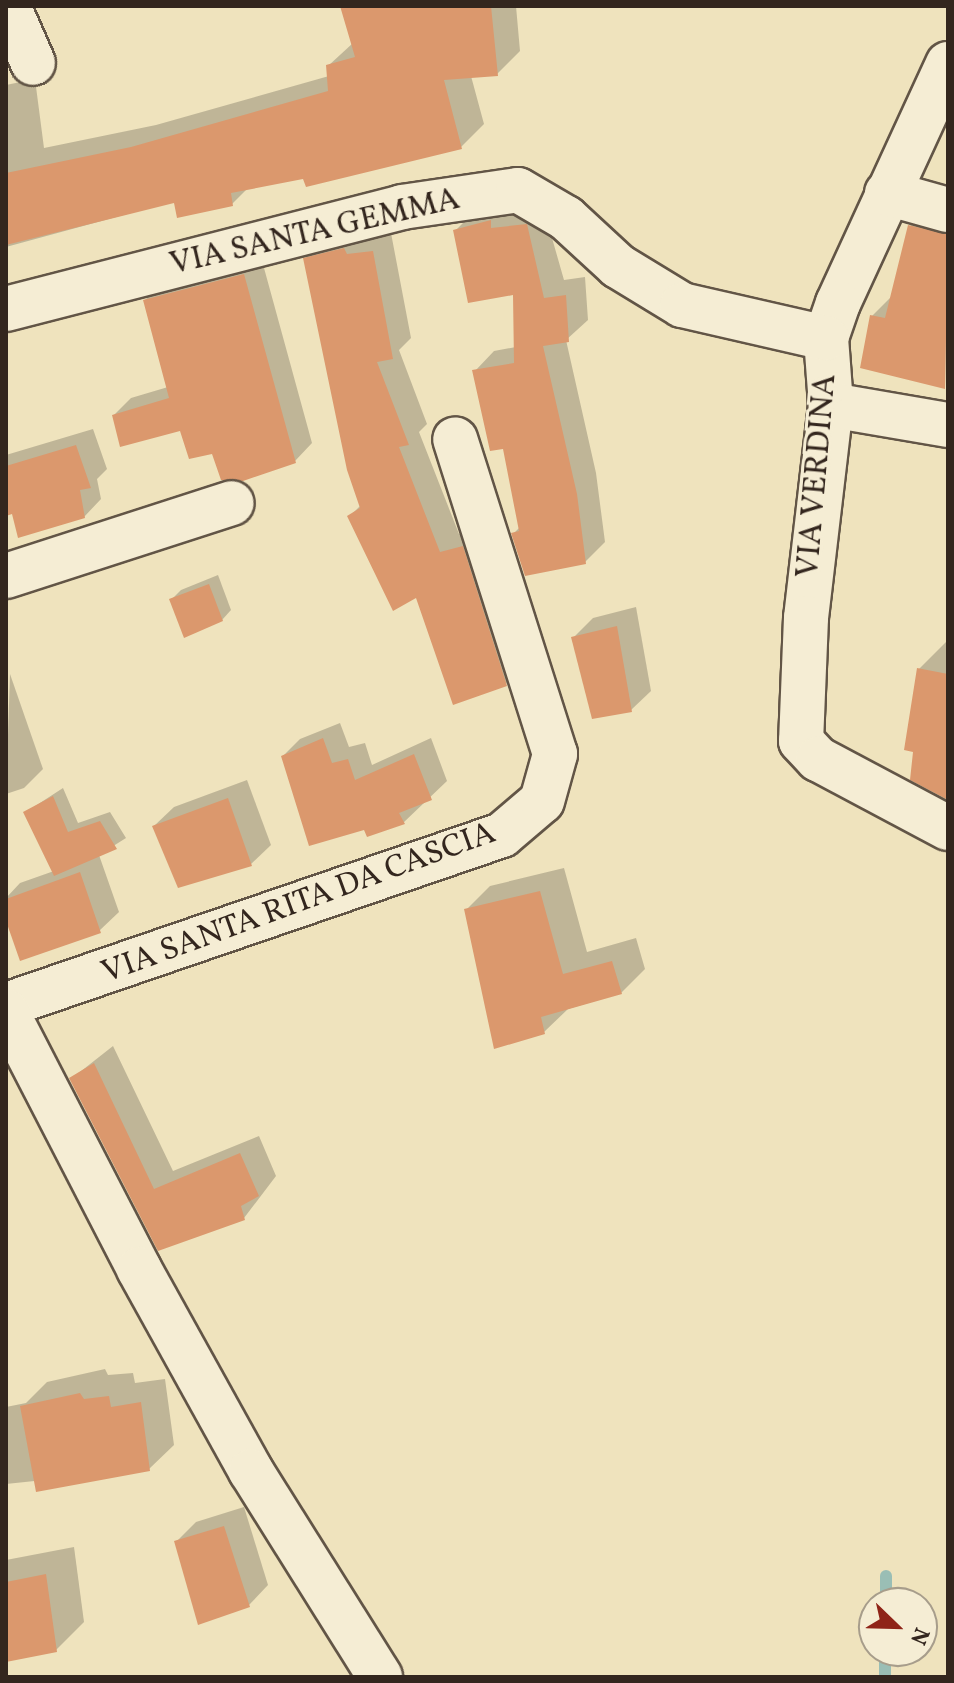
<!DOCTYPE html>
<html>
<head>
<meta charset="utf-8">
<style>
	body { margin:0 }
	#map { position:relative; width:954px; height:1683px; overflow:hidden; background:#efe3bd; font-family:Vollkorn,serif }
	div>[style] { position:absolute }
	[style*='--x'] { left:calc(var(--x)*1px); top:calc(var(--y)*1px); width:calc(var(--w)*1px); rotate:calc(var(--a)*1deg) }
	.shadow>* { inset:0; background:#0003 }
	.stream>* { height:12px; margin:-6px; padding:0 6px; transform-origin:6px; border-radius:6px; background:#9abeb5 }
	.building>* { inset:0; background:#db986d }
	.roads { filter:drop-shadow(2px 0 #625546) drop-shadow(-2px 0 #625546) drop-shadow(0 2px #625546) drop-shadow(0 -2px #625546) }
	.minor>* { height:44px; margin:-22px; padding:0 22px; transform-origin:22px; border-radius:22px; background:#f5edd4 }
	span { translate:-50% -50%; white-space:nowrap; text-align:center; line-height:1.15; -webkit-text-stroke:6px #f5edd4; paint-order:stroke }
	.street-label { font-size:32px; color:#33261e }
	.frame { position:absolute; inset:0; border:8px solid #33261e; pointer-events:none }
	.north { position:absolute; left:858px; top:1587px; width:80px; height:80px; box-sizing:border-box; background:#f5edd4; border:2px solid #a79d8b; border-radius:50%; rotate:113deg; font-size:22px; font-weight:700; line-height:32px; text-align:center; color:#33261e }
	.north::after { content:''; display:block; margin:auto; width:28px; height:36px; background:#8f2418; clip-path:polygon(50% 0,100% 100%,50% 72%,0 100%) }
</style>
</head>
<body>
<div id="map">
	<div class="shadow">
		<div style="clip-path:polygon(342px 6px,516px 6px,520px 51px,497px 74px,471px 76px,484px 124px,461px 147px,249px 187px,232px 204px,175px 201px,6px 247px,6px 85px,35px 79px,44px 148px,156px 125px,329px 76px,328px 66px,353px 43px)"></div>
		<div style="clip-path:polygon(542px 203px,564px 280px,585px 277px,588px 320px,566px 340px,596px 473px,605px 542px,585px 562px,513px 534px,520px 527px,505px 446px,475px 371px,494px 351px,516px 347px,515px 293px,456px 230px,475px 211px)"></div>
		<div style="clip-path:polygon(929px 207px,948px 212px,945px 387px,872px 316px,891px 297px,910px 226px)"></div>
		<div style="clip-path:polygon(391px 233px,411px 338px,399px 350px,427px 424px,419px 432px,459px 534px,482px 528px,525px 665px,506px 684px,417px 595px,350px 516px,361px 505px,305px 259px,324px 240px)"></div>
		<div style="clip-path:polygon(261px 257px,312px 443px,295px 461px,213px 451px,181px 428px,114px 415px,131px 398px,168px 387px,145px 300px,163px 283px)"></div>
		<div style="clip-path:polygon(93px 429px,107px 469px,97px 479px,101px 499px,84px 517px,6px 513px,6px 455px)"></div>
		<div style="clip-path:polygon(218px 575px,231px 610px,222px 620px,171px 600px,181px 590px)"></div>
		<div style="clip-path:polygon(636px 607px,651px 691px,631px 710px,573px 638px,593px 618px)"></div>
		<div style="clip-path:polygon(947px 641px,948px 641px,948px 799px,919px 669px)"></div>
		<div style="clip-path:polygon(10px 674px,43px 769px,24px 788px,6px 794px)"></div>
		<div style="clip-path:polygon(340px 723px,349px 747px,365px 743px,372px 765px,431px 738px,447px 781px,403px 823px,365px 827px,283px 756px,300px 739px)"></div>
		<div style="clip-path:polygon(247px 780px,271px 845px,251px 864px,154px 826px,174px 807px)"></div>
		<div style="clip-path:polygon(63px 788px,78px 823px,110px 812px,126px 838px,99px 855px,119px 912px,99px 931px,6px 915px,6px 898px,20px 883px,54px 871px,26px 812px)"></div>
		<div style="clip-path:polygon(564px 868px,587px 952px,636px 938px,645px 969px,621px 993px,568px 1009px,544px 1032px,466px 910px,490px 886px)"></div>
		<div style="clip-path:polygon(113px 1046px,173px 1171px,259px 1136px,276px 1176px,244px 1218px,159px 1249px,71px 1079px)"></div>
		<div style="clip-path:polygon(105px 1369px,108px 1375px,133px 1373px,135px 1383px,165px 1379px,174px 1445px,149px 1469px,6px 1484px,6px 1407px,26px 1403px,47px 1382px)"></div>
		<div style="clip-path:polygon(244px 1507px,268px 1585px,249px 1605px,176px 1542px,196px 1522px)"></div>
		<div style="clip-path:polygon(74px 1547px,84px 1622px,56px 1650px,6px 1660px,6px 1560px)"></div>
	</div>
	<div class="stream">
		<div style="--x:886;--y:1603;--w:27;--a:-90"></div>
		<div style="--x:885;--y:1677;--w:26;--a:-90"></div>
	</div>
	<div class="building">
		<div style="clip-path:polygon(340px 6px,491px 6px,498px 76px,444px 80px,462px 149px,306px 187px,303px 179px,231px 193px,233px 206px,177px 218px,174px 203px,6px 245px,6px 173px,131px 147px,328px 91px,326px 65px,355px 57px)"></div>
		<div style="clip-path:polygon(491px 220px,491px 228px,527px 224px,544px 298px,566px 295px,569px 342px,543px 346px,577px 494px,586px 564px,525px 576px,511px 533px,519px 531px,503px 449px,490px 451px,472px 370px,514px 363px,513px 295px,468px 303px,453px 230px)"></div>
		<div style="clip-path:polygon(908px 225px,948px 234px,945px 389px,860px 368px,870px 315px,885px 318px)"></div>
		<div style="clip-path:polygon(344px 248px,347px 254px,373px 251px,393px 359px,377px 362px,409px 445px,399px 447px,440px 552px,463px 546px,507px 686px,453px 705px,416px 598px,393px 611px,347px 516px,360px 508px,347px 470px,303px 258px)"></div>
		<div style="clip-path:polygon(244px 274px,296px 463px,243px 481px,221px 480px,212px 454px,189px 459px,180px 431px,120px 447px,112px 415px,169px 398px,143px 300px)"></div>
		<div style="clip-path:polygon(76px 445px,91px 488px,80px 490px,85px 518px,18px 538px,12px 514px,6px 516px,6px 466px)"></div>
		<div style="clip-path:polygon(209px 584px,223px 621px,184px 638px,169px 599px)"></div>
		<div style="clip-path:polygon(617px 626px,632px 712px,592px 719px,571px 637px)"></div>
		<div style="clip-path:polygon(917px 668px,948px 674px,948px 800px,910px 780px,913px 752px,904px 750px)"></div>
		<div style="clip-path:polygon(323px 738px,332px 763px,348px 759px,355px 780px,414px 754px,432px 800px,399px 813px,405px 824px,367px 837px,364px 830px,309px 846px,281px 756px)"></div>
		<div style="clip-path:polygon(53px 796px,68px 832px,100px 821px,117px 849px,54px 876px,23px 812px)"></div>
		<div style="clip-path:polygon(228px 798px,252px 866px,178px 888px,152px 826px)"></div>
		<div style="clip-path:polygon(80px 872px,101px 933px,20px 961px,6px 921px,6px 899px)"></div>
		<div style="clip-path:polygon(540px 891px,563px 974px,612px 961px,622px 994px,541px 1017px,545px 1034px,494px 1049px,464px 909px)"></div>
		<div style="clip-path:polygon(94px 1063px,154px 1189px,240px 1153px,259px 1196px,241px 1206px,245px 1220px,158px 1251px,69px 1078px)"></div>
		<div style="clip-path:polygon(80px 1393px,84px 1399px,109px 1396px,111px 1407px,141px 1402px,150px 1471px,36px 1492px,20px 1406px)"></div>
		<div style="clip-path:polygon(224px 1526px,250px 1607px,198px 1625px,174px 1541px)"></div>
		<div style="clip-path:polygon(46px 1574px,57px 1652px,6px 1662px,6px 1582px)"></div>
	</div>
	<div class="roads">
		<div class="minor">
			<div style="--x:8;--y:6;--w:62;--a:66.3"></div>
			<div style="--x:948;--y:64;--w:263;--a:114.7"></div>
			<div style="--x:838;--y:303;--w:37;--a:109"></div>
			<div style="--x:826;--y:338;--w:67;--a:85.7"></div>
			<div style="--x:831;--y:405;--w:214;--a:96.7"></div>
			<div style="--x:806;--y:618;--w:123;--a:92.3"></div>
			<div style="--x:801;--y:741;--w:25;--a:47"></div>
			<div style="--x:818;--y:759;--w:147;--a:28"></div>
			<div style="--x:887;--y:193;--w:63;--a:15.6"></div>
			<div style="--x:6;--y:309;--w:409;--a:-14.4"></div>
			<div style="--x:402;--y:207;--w:117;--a:-8.3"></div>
			<div style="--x:518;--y:190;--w:56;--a:30.3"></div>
			<div style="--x:566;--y:218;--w:71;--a:42.7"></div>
			<div style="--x:618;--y:266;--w:75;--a:31.4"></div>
			<div style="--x:682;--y:305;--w:148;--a:12.9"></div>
			<div style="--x:831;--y:405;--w:119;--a:9.7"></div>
			<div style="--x:6;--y:576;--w:237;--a:-17.9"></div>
			<div style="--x:6;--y:1005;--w:524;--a:-18.92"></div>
			<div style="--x:502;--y:835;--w:52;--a:-40.4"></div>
			<div style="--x:542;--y:801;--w:49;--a:-74.5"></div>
			<div style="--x:555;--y:754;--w:330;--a:-107.6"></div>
			<div style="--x:6;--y:1011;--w:290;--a:62.7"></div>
			<div style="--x:139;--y:1269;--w:231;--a:61"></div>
			<div style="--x:251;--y:1471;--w:243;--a:57.9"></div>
		</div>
	</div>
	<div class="street-label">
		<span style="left:315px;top:233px;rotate:-13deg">VIA SANTA GEMMA</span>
		<span style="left:818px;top:476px;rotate:-85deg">VIA VERDINA</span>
		<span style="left:299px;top:904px;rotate:-20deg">VIA SANTA RITA DA CASCIA</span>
	</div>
	<div class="frame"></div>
	<div class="north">N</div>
</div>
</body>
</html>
